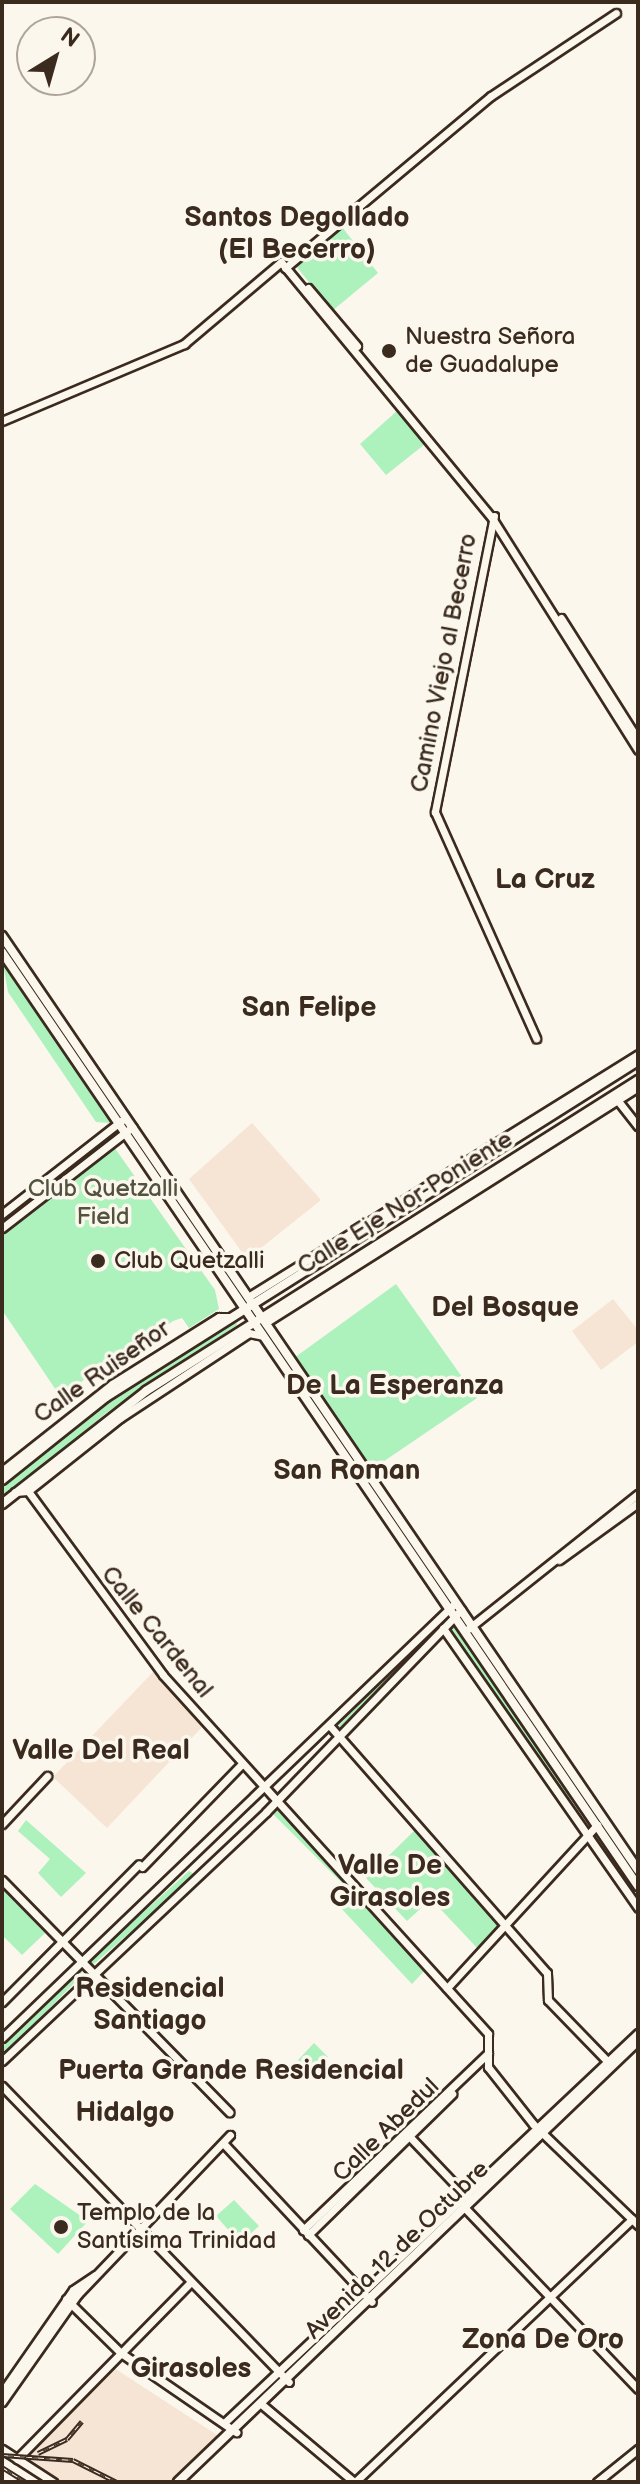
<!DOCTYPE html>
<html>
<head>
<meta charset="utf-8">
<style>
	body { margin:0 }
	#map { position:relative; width:640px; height:2484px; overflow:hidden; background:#fbf7ec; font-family:"Balsamiq Sans",sans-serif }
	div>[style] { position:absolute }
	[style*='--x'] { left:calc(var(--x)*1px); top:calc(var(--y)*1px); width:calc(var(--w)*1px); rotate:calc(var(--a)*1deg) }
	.built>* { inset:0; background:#f6e4d5 }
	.green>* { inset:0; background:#adf1bc }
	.roads { filter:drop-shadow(2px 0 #3b2a1e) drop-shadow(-2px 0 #3b2a1e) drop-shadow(0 2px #3b2a1e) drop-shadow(0 -2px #3b2a1e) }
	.secondary>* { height:7px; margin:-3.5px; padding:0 3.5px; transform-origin:3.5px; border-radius:3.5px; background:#fbf7ec }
	.primary>* { height:8px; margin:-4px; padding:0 4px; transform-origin:4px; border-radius:4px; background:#fbf7ec }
	.rail>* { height:5px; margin-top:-2.5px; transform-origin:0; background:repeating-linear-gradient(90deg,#fbf7ec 0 6px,#3b2a1e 0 12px); box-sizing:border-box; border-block:2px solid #3b2a1e }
	.dots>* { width:22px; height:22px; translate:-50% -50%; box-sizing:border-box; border:4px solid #fbf7ec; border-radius:50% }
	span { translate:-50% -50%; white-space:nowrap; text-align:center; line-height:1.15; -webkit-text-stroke:7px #fbf7ec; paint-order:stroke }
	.poi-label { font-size:24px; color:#3b2a1e }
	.left { translate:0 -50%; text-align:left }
	.street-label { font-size:24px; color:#3b2a1e }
	.park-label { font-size:24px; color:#52523e }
	.quarter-label { font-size:28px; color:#3b2a1e; font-weight:700 }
	.frame { position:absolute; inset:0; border:4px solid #3b2a1e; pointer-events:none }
	.north { position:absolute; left:16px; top:16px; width:80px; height:80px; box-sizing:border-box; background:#fbf7ec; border:2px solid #aea59a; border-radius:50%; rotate:37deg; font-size:22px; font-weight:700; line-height:32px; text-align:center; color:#3b2a1e }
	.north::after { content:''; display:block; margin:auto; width:28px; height:36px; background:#3b2a1e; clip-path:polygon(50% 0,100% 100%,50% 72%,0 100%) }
</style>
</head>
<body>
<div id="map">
	<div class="built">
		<div style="clip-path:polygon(252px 1123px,321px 1200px,247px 1259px,189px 1179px)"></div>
		<div style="clip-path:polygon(613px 1299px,638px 1330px,638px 1342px,601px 1370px,572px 1331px)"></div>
		<div style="clip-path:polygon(154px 1671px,203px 1726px,107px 1828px,53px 1777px)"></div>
		<div style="clip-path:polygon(114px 2368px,220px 2437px,174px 2482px,59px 2482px,21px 2458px)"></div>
	</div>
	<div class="green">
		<div style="clip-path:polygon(342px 227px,378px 273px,332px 311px,296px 266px)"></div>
		<div style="clip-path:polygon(398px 410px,425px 444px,386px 475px,360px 444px)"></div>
		<div style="clip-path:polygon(2px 958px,99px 1100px,110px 1123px,96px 1122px,8px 992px)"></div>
		<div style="clip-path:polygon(114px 1147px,215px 1290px,219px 1309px,189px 1328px,182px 1318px,173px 1321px,60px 1396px,2px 1310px,2px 1232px)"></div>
		<div style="clip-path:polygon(396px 1284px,477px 1398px,371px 1470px,294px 1358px)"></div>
		<div style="clip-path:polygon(235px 1319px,237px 1325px,106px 1413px,2px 1499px,2px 1485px,98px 1408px)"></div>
		<div style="clip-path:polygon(448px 1613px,451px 1617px,339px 1733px,338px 1726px)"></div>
		<div style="clip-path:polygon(456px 1624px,571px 1795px,570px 1801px,449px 1629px)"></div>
		<div style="clip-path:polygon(277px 1807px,346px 1882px,347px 1888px,271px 1812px)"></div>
		<div style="clip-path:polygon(26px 1820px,86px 1873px,61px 1897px,38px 1873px,50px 1859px,18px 1831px)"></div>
		<div style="clip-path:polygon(417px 1828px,504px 1925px,480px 1951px,431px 1899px,407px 1921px,366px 1878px)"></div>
		<div style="clip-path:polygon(189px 1871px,196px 1875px,94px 1964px,87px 1963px)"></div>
		<div style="clip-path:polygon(4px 1890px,45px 1933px,22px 1955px,2px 1935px)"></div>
		<div style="clip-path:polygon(352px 1893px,426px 1969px,412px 1984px,339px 1906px)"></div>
		<div style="clip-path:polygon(79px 1969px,83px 1974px,2px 2057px,2px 2048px)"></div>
		<div style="clip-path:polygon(314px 2043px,328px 2057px,293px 2081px,285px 2074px)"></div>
		<div style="clip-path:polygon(35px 2184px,88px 2221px,58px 2254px,10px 2209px)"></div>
		<div style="clip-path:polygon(234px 2200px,259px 2226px,240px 2243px,216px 2216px)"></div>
	</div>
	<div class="roads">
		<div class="secondary">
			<div style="--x:281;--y:262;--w:332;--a:50.5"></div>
			<div style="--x:492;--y:518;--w:274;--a:57.8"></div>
			<div style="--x:285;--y:268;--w:268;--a:-39.9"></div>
			<div style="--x:491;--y:96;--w:150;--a:-33.6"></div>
			<div style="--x:308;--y:288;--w:76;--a:49.8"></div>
			<div style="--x:2;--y:421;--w:198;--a:-22.9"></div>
			<div style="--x:184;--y:344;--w:127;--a:-40.2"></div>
			<div style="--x:494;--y:516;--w:302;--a:101.3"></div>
			<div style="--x:435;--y:812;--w:248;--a:65.9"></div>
			<div style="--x:561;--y:618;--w:144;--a:57.7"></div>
			<div style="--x:615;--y:1097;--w:37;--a:52"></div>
			<div style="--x:2;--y:1214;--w:156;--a:-38"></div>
			<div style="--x:2;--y:1228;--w:165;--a:-37.8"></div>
			<div style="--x:248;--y:1297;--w:460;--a:-31.9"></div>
			<div style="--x:265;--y:1323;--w:441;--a:-32.3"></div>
			<div style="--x:2;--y:1471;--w:140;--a:-38.3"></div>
			<div style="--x:112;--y:1384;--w:126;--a:-32.1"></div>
			<div style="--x:219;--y:1317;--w:11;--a:0"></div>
			<div style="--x:28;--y:1491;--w:228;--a:53.7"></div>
			<div style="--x:163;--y:1675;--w:484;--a:47.8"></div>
			<div style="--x:488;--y:2034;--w:33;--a:90"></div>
			<div style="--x:488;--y:2067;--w:73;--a:51.7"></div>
			<div style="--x:533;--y:2124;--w:146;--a:43.9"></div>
			<div style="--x:15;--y:1492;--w:13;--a:-4"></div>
			<div style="--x:28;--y:1491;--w:117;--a:-38.4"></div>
			<div style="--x:120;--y:1418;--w:154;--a:-33.4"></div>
			<div style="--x:249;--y:1333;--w:14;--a:12"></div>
			<div style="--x:559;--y:1560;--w:97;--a:-35.8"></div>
			<div style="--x:443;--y:1628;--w:341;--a:55.1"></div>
			<div style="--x:468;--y:1629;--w:217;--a:-38.5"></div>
			<div style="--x:329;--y:1725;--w:330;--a:48.7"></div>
			<div style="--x:547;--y:1973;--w:27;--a:88"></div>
			<div style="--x:548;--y:2000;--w:86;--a:45.9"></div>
			<div style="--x:2;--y:1824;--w:66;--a:-46.8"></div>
			<div style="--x:142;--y:1867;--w:142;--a:-45.9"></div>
			<div style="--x:2;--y:1880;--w:325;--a:45.6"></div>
			<div style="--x:447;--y:1988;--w:222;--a:-47.4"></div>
			<div style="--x:2;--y:2002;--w:194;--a:-45.2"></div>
			<div style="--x:2;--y:2038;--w:625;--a:-43.83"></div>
			<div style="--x:2;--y:2061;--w:363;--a:-43.3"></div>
			<div style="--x:266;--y:1812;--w:281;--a:-46"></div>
			<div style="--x:2;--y:2086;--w:412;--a:45.9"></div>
			<div style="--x:409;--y:2136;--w:84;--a:46.4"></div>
			<div style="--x:224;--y:2144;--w:216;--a:46.9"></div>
			<div style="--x:463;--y:2206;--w:253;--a:46.3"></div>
			<div style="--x:303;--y:2230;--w:256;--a:-43.7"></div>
			<div style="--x:308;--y:2235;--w:202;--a:-44.4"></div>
			<div style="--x:66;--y:2299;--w:77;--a:44.5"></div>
			<div style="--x:121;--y:2353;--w:140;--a:34.5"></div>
			<div style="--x:2;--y:2392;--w:124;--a:-55.2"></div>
			<div style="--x:73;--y:2290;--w:27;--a:-34"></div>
			<div style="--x:2;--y:2402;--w:132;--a:-54.9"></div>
			<div style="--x:78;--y:2294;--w:220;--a:-46.3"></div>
			<div style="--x:260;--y:2403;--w:123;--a:40"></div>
			<div style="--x:224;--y:2423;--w:569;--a:-43.29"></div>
			<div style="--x:2;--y:2449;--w:61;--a:32.9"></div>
			<div style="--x:17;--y:2459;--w:247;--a:-45.5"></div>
			<div style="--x:355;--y:2482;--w:382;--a:-43.5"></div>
			<div style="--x:597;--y:2482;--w:53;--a:-38.8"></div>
		</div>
		<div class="primary">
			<div style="--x:2;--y:936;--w:1130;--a:55.75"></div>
			<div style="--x:2;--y:952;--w:1130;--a:55.75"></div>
			<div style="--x:2;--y:1480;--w:133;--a:-38.6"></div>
			<div style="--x:106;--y:1397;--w:629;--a:-32.28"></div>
			<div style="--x:2;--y:1504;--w:183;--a:-38.1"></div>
			<div style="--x:146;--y:1391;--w:582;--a:-32.3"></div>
			<div style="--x:178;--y:2482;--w:637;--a:-43.79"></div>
		</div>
	</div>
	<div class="rail">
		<div style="--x:38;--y:2453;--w:32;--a:-26"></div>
		<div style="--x:67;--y:2439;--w:23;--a:-50"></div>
		<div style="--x:2;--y:2455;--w:71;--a:4"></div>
		<div style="--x:73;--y:2460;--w:49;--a:26.6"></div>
		<div style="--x:2;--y:2467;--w:28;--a:32"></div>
	</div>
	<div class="dots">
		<div style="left:389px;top:351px;background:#3b2a1e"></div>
		<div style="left:98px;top:1261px;background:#3b2a1e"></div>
		<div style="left:61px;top:2227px;background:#3b2a1e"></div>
	</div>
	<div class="poi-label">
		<span class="left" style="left:405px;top:351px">Nuestra Señora<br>de Guadalupe</span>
		<span class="left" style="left:114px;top:1261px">Club Quetzalli</span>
		<span class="left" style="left:77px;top:2227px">Templo de la<br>Santísima Trinidad</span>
	</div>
	<div class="street-label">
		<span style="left:444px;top:663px;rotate:-79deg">Camino Viejo al Becerro</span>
		<span style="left:405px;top:1203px;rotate:-32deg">Calle Eje Nor-Poniente</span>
		<span style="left:102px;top:1372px;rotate:-35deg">Calle Ruiseñor</span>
		<span style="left:157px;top:1632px;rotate:51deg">Calle Cardenal</span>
		<span style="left:386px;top:2130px;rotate:-44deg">Calle Abedul</span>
		<span style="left:397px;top:2250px;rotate:-44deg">Avenida 12 de Octubre</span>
	</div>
	<div class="park-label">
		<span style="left:103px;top:1203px">Club Quetzalli<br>Field</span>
	</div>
	<div class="quarter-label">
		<span style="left:297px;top:234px">Santos Degollado<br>(El Becerro)</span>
		<span style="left:545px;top:880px">La Cruz</span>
		<span style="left:309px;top:1008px">San Felipe</span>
		<span style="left:505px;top:1308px">Del Bosque</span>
		<span style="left:395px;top:1386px">De La Esperanza</span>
		<span style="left:347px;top:1471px">San Roman</span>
		<span style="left:101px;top:1751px">Valle Del Real</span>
		<span style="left:390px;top:1882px">Valle De<br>Girasoles</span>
		<span style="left:150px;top:2005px">Residencial<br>Santiago</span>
		<span style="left:231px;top:2071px">Puerta Grande Residencial</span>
		<span style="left:125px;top:2113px">Hidalgo</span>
		<span style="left:543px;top:2340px">Zona De Oro</span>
		<span style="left:191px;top:2369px">Girasoles</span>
	</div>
	<div class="frame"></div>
	<div class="north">N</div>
</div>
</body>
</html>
